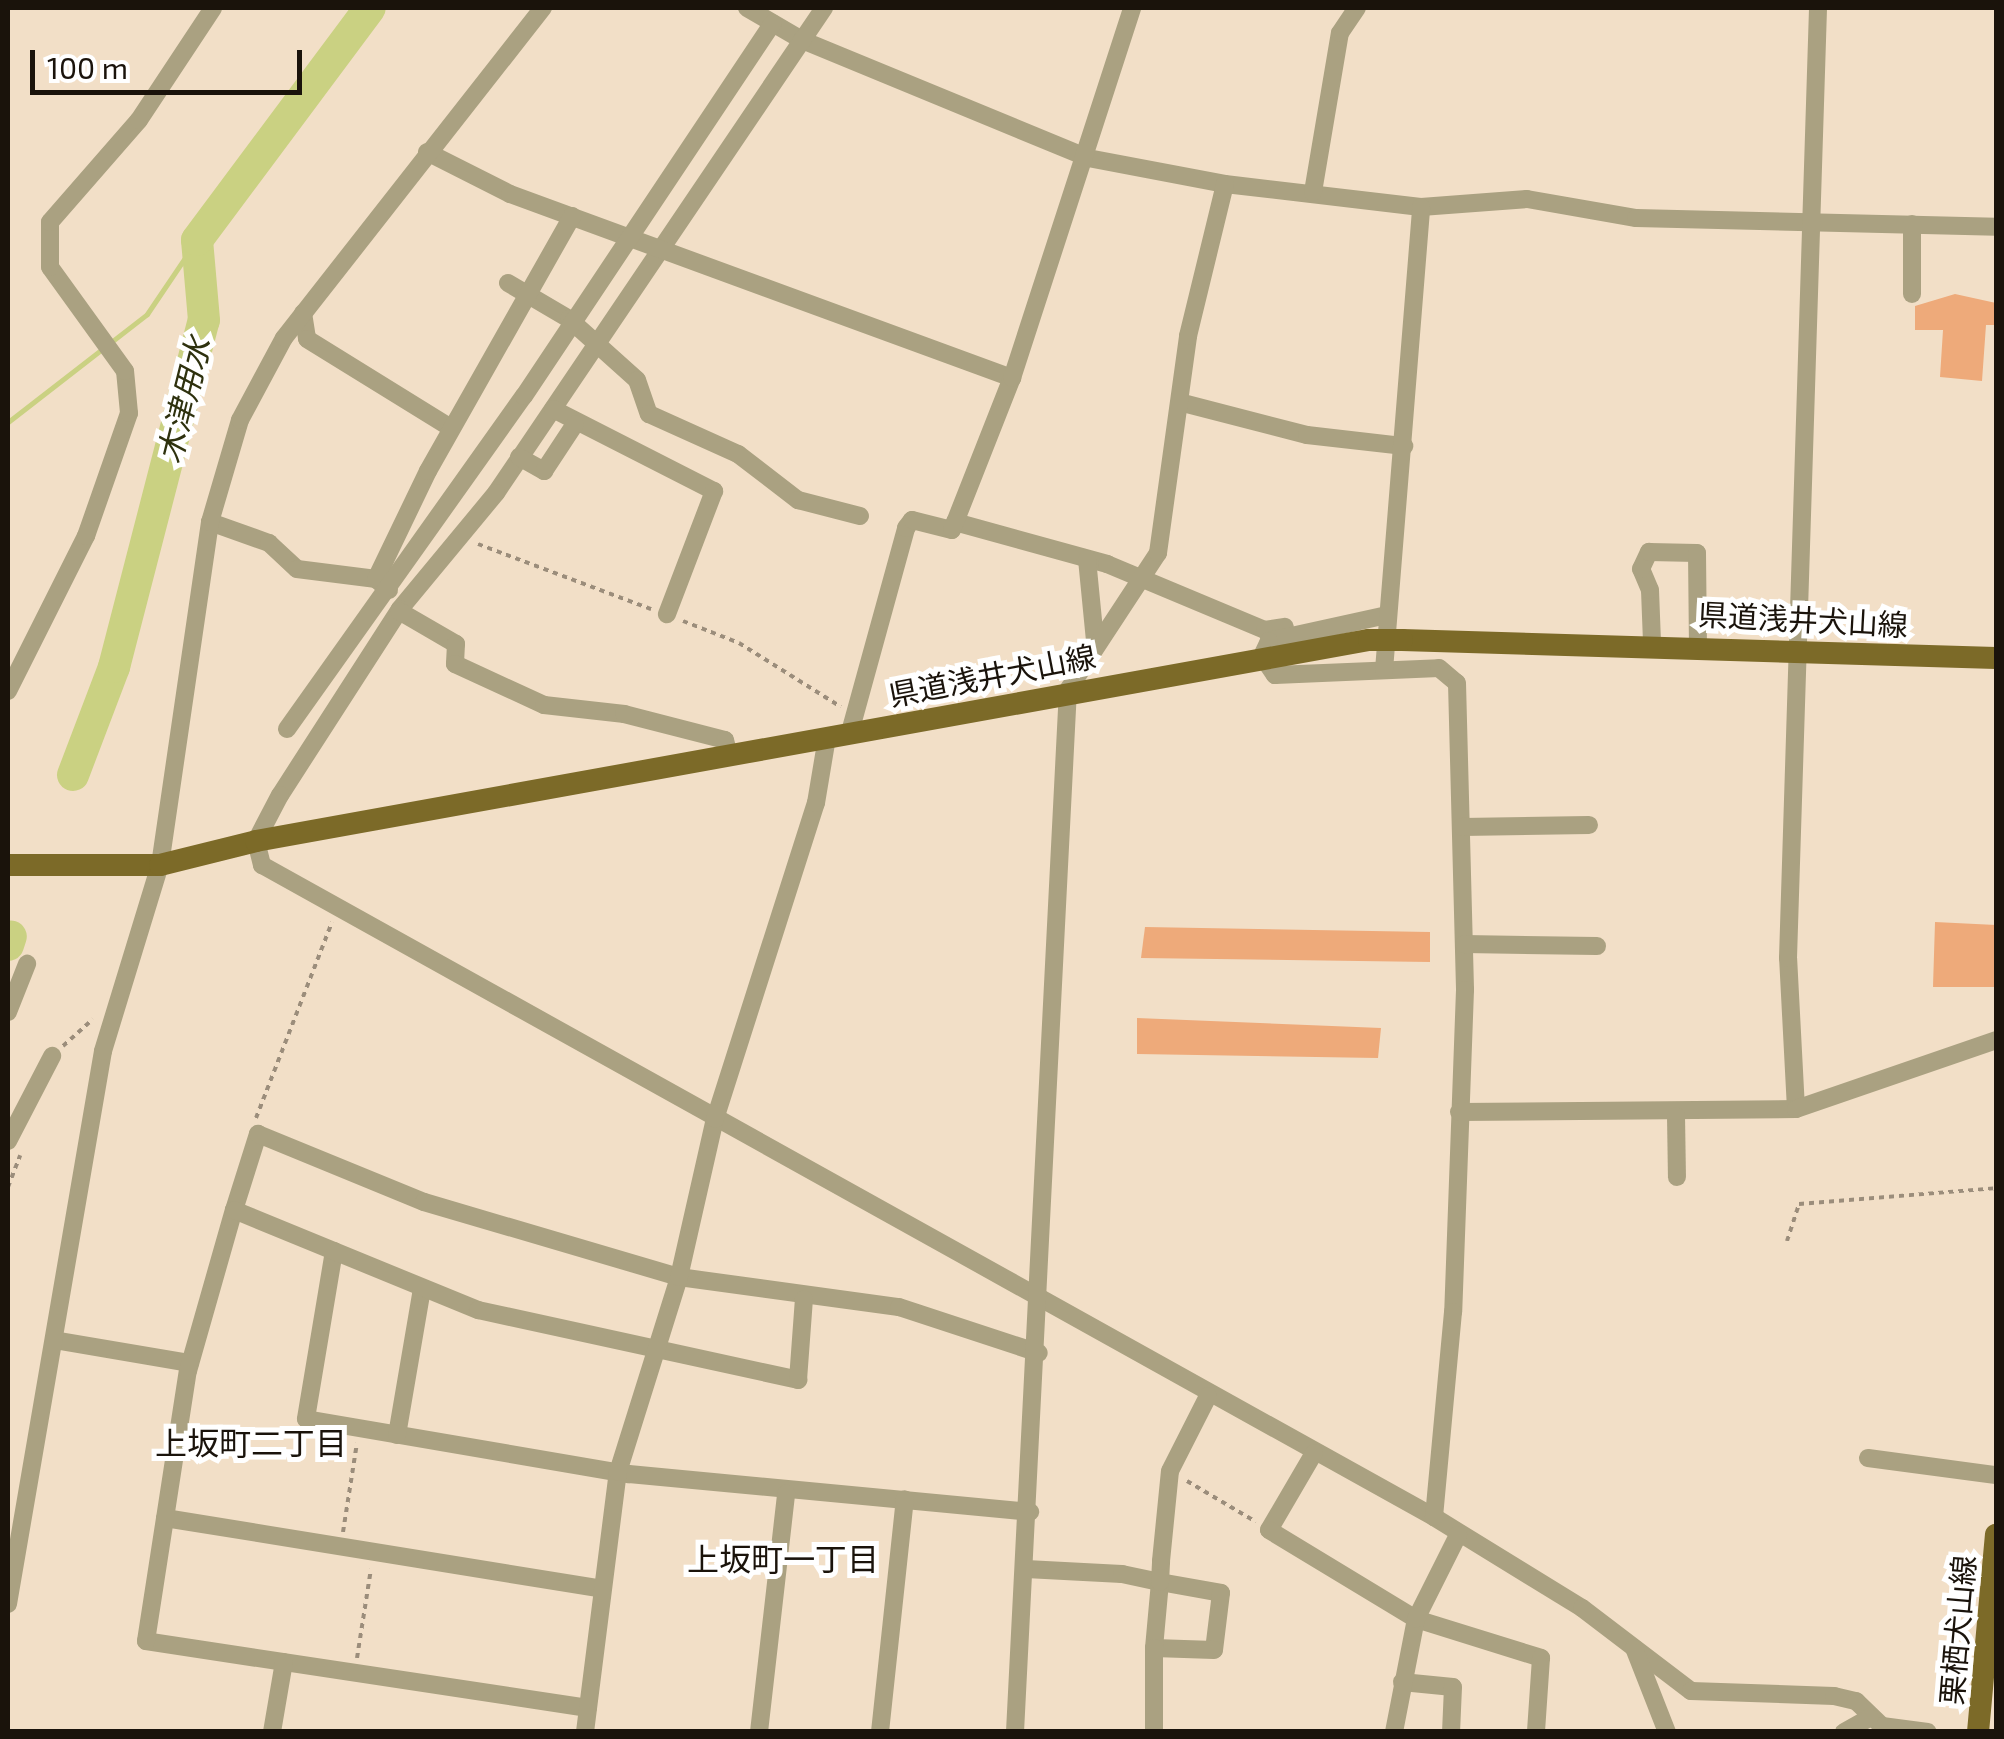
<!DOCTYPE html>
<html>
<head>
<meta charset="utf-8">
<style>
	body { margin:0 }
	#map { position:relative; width:2004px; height:1739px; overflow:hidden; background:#f2dfc7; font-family:"Exo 2","Noto Sans JP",sans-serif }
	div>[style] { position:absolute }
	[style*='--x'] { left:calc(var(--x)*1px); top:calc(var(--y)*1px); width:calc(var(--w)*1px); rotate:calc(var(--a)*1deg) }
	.stream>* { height:5px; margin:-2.5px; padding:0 2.5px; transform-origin:2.5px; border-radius:2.5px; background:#cad182 }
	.river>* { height:32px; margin:-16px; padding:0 16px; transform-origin:16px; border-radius:16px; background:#cad182 }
	.building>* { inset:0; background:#eeaa7a }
	.path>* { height:4px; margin-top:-2px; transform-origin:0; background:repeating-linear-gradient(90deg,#9b8d7b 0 5px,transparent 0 10px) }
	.minor>* { height:18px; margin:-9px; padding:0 9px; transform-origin:9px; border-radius:9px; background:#aaa181 }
	.major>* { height:22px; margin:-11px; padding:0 11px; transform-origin:11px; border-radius:11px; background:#7c6a28 }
	.major-bridge>* { height:22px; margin:-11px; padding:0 11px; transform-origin:11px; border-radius:11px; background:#7c6a28 }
	span { translate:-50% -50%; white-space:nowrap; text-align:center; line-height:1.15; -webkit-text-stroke:10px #fff; paint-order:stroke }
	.street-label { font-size:30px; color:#1a130b }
	.water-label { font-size:32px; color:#2e310e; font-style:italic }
	.neighbourhood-label { font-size:32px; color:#1a130b }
	.frame { position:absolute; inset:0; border:10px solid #1a130b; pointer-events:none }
	.scale { position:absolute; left:30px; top:50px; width:272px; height:45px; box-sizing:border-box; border:5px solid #1a130b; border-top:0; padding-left:12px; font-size:30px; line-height:35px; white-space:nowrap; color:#1a130b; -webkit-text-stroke:8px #fff; paint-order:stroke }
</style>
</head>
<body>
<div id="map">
	<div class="stream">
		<div style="--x:8;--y:422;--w:176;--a:-37.8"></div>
		<div style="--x:147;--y:314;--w:89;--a:-56"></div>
	</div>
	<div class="river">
		<div style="--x:73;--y:775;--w:116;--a:-69.2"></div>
		<div style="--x:114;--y:667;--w:358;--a:-75.5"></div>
		<div style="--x:204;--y:320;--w:80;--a:-95"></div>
		<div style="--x:197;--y:240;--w:289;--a:-53.3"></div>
		<div style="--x:8;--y:945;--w:9;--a:-72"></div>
	</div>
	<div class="building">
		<div style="clip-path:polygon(1955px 294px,1996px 303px,1996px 325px,1986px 325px,1982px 381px,1940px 377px,1943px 330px,1915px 330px,1915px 306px)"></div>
		<div style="clip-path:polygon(1935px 922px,1996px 925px,1996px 987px,1933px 987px)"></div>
		<div style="clip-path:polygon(1145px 927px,1430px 932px,1430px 962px,1141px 958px)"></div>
		<div style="clip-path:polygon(1137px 1018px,1381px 1028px,1378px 1058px,1137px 1054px)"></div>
	</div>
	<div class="path">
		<div style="--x:478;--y:544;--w:185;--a:20.6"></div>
		<div style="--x:683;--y:621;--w:60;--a:21.4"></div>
		<div style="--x:739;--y:643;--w:120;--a:32.1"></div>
		<div style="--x:63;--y:1046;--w:40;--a:-42"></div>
		<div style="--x:256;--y:1118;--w:210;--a:-68.8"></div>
		<div style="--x:8;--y:1187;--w:34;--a:-69"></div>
		<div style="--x:1787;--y:1241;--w:39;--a:-72"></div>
		<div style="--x:1799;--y:1204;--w:198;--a:-4.6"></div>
		<div style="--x:1187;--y:1481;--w:80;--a:30.7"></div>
		<div style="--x:343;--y:1532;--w:90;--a:-81.1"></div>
		<div style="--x:357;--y:1658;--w:90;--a:-81.1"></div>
	</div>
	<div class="minor">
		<div style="--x:747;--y:8;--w:64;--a:30.2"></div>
		<div style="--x:802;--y:40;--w:309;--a:22.4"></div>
		<div style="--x:1088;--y:158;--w:139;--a:10.7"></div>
		<div style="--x:1225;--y:184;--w:197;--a:6.7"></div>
		<div style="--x:1421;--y:207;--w:106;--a:-4.3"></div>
		<div style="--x:1527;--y:199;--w:111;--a:9.9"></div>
		<div style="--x:1636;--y:218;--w:360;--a:1.4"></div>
		<div style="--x:824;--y:8;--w:585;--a:124.07"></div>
		<div style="--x:496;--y:493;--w:151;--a:129.6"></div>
		<div style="--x:400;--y:609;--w:221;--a:122.8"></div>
		<div style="--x:280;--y:795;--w:52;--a:117.6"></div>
		<div style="--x:256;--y:841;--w:25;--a:76"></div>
		<div style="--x:262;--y:865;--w:1341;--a:29.09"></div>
		<div style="--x:1434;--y:1517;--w:174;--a:31.6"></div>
		<div style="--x:1582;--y:1608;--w:137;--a:37.3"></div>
		<div style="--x:1691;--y:1691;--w:143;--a:2"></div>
		<div style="--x:1834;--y:1696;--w:23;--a:13"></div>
		<div style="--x:1856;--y:1701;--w:36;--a:44"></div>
		<div style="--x:1882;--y:1726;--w:46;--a:7.4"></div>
		<div style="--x:427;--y:152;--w:93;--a:26.8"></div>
		<div style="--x:510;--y:194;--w:535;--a:20.13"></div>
		<div style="--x:1313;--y:192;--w:161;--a:-80.4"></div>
		<div style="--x:1340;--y:33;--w:30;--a:-56"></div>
		<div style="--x:508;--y:283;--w:71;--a:30.5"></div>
		<div style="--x:569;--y:319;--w:91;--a:41.9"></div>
		<div style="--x:637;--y:380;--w:36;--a:71"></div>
		<div style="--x:649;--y:414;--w:98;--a:24.2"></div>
		<div style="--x:738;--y:454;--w:76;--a:37.5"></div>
		<div style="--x:798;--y:500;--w:64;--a:14.5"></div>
		<div style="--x:1912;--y:294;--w:70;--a:-90"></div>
		<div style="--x:303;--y:313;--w:26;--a:81"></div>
		<div style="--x:307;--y:339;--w:169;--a:31.7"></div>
		<div style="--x:1183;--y:403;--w:128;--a:14.5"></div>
		<div style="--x:1307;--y:435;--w:98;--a:6.5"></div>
		<div style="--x:553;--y:409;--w:181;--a:27"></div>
		<div style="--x:714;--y:491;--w:132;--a:110.9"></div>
		<div style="--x:519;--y:457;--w:29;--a:29"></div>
		<div style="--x:544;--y:471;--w:56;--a:-56.6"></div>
		<div style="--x:210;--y:522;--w:63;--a:19.6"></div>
		<div style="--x:269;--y:543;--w:38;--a:43"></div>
		<div style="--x:297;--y:569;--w:80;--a:7.2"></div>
		<div style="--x:955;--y:522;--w:158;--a:15.4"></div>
		<div style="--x:1107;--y:564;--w:171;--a:22.7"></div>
		<div style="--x:1265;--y:630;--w:20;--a:-9"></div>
		<div style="--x:1087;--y:559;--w:81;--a:84.4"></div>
		<div style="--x:389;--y:590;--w:17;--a:-140"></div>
		<div style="--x:376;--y:579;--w:120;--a:-64.3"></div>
		<div style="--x:428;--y:471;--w:293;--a:-60.5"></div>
		<div style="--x:399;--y:611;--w:66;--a:30.1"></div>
		<div style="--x:456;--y:644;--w:20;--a:93"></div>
		<div style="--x:455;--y:664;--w:98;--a:24.7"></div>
		<div style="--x:544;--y:705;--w:81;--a:6.4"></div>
		<div style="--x:624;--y:714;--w:104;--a:14.4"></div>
		<div style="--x:725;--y:740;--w:16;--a:75"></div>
		<div style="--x:1387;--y:615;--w:121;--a:167.6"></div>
		<div style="--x:1269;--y:641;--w:17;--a:115"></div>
		<div style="--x:1262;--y:656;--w:23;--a:56"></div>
		<div style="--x:1275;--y:675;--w:164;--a:-2.4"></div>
		<div style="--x:1439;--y:668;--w:23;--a:40"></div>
		<div style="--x:1457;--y:683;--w:307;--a:88.5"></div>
		<div style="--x:1465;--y:990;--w:322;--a:92.1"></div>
		<div style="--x:1453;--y:1312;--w:206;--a:95.3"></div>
		<div style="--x:1652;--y:642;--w:52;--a:-92.2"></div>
		<div style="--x:1650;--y:590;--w:23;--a:-113"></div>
		<div style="--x:1641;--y:569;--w:19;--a:-65"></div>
		<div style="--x:1649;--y:552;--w:48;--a:1.2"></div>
		<div style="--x:1697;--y:553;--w:91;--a:89.4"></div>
		<div style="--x:1384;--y:670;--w:464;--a:-85.4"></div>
		<div style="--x:8;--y:691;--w:174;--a:-63.3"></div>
		<div style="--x:86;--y:536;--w:130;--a:-70.7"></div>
		<div style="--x:129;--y:413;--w:42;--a:-95.4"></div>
		<div style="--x:125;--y:371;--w:128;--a:-125.8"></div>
		<div style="--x:50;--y:267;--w:45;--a:-90"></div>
		<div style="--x:50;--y:222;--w:135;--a:-48.9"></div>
		<div style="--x:139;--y:120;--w:134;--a:-56.5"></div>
		<div style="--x:287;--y:729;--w:409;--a:-54.6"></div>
		<div style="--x:524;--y:396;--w:448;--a:-56.3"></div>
		<div style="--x:850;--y:732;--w:212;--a:-74.6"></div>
		<div style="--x:906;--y:528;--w:10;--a:-53"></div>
		<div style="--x:912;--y:520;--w:41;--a:14"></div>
		<div style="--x:952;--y:530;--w:163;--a:-68.5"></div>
		<div style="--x:1012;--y:378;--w:389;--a:-72"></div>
		<div style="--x:1462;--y:827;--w:127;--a:-0.9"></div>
		<div style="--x:1464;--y:944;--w:133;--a:0.9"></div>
		<div style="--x:8;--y:1012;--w:52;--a:-68.4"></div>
		<div style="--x:1796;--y:1109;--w:151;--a:-93"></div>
		<div style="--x:1788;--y:958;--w:950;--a:-88.19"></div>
		<div style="--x:1459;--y:1112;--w:337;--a:-0.5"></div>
		<div style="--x:1796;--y:1109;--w:212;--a:-19"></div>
		<div style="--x:1676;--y:1116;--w:61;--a:89.1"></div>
		<div style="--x:8;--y:1141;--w:96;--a:-62.6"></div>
		<div style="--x:234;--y:1210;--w:80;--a:-72.5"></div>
		<div style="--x:258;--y:1134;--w:179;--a:22.3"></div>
		<div style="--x:424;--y:1202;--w:266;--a:16.4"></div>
		<div style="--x:679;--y:1277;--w:222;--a:7.8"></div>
		<div style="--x:899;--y:1307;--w:147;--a:18.2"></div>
		<div style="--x:334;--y:1251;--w:170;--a:99.5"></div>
		<div style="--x:306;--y:1419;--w:328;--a:9.7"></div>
		<div style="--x:629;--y:1474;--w:403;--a:5.4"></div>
		<div style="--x:54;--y:1340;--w:138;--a:9.6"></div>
		<div style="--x:397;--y:1435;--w:149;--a:-80.3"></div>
		<div style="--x:1314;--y:1453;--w:89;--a:120.3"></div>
		<div style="--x:1269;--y:1530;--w:172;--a:31.2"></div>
		<div style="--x:1416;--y:1619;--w:131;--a:17.3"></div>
		<div style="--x:1541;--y:1658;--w:74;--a:93.9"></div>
		<div style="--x:1868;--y:1458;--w:129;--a:7.6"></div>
		<div style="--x:165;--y:1518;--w:442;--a:9.2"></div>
		<div style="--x:1026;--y:1569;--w:96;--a:3"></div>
		<div style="--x:1122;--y:1574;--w:39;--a:12"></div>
		<div style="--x:1160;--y:1582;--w:62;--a:10.2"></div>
		<div style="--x:1221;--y:1593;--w:57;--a:97"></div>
		<div style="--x:1214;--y:1650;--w:60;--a:-178.1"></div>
		<div style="--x:1154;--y:1648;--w:66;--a:-84.8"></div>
		<div style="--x:1160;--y:1582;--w:21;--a:-87"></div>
		<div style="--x:1161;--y:1561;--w:90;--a:-84.3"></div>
		<div style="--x:1170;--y:1471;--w:84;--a:-63.1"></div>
		<div style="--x:8;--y:1604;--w:561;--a:-80.25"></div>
		<div style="--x:103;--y:1051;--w:195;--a:-73"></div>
		<div style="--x:160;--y:865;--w:347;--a:-81.7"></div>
		<div style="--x:210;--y:522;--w:106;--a:-73.6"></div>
		<div style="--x:240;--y:420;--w:93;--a:-61.8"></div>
		<div style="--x:284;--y:338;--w:420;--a:-51.9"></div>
		<div style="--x:1634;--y:1648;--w:90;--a:68.6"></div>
		<div style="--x:1402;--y:1682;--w:51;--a:5.6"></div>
		<div style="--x:1453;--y:1687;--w:45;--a:92.5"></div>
		<div style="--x:588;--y:1708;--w:447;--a:-171.4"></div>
		<div style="--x:146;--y:1641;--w:273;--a:-81.2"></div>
		<div style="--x:188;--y:1371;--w:167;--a:-74.1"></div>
		<div style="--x:234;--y:1210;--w:264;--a:22.3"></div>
		<div style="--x:478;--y:1310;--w:328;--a:12.3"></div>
		<div style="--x:798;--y:1380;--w:81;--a:-85.8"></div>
		<div style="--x:272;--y:1732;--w:71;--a:-80.3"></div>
		<div style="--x:585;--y:1732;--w:262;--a:-82.8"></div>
		<div style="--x:618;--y:1472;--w:204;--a:-72.6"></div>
		<div style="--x:679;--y:1277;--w:162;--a:-77.2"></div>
		<div style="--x:715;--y:1119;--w:332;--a:-72.3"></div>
		<div style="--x:816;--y:803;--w:67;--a:-80.5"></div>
		<div style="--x:759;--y:1732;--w:240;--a:-83.5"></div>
		<div style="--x:880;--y:1732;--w:234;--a:-83.9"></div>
		<div style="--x:1015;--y:1732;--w:1043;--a:-87.09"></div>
		<div style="--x:1068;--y:690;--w:164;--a:-56.7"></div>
		<div style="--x:1158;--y:553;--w:219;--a:-82.1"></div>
		<div style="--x:1188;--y:336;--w:156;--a:-76.3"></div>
		<div style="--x:1154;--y:1732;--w:84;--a:-90"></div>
		<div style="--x:1394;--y:1732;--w:115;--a:-79"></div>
		<div style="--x:1416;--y:1619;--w:94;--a:-63.4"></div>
		<div style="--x:1844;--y:1732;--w:29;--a:-29"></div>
	</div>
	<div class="major">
		<div style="--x:1402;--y:640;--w:594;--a:1.74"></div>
		<div style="--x:8;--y:865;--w:152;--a:0"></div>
		<div style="--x:160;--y:865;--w:99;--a:-14"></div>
		<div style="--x:256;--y:841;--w:1131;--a:-10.24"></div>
		<div style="--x:1978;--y:1732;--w:198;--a:-84.8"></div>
	</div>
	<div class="major-bridge">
		<div style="--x:1369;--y:640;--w:33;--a:0"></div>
	</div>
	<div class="street-label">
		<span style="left:1803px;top:619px;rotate:3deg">県道浅井犬山線</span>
		<span style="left:992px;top:675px;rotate:-11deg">県道浅井犬山線</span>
		<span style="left:1957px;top:1630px;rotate:-85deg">栗栖犬山線</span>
	</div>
	<div class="water-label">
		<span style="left:183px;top:400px;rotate:-76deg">木津用水</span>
	</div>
	<div class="neighbourhood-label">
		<span style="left:251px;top:1442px">上坂町二丁目</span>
		<span style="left:783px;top:1558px">上坂町一丁目</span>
	</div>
	<div class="frame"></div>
	<div class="scale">100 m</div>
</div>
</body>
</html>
